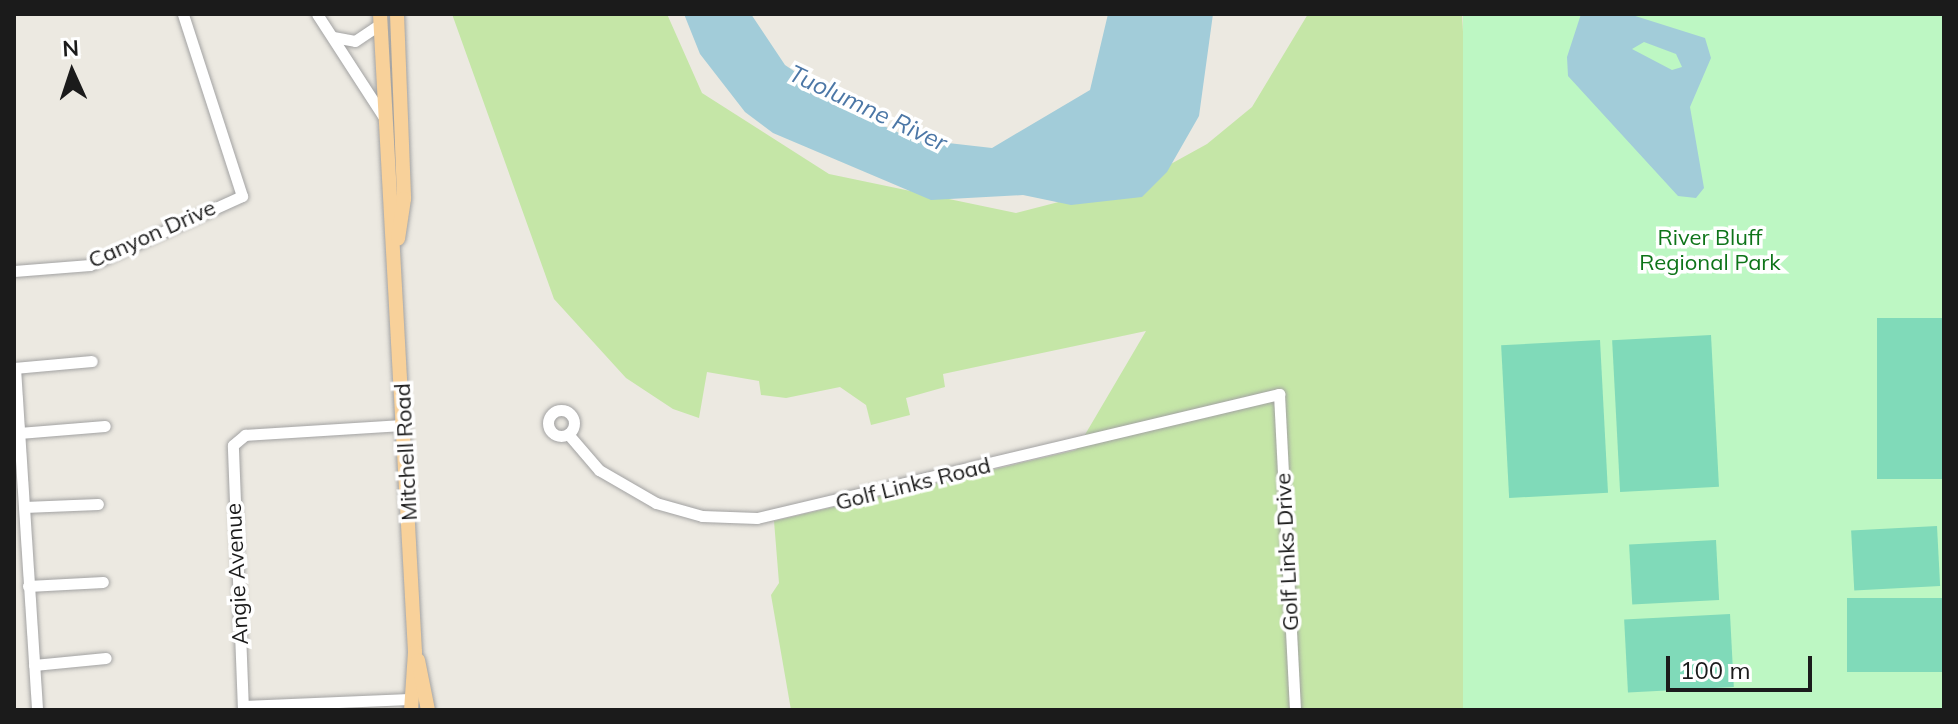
<!DOCTYPE html>
<html>
<head>
<meta charset="utf-8">
<style>
  body { margin:0 }
  #map { position:relative; width:1958px; height:724px; overflow:hidden; background:#ece9e1; font-family:Mulish,sans-serif }
  div>[style] { position:absolute }
  [style*='--x'] { left:calc(var(--x)*1px); top:calc(var(--y)*1px); width:calc(var(--w)*1px); rotate:calc(var(--a)*1deg) }
  .grass>* { inset:0; background:#c5e6a7 }
  .park>* { inset:0; background:#bdf7c3; transform-origin:0 0 }
  .pitch>* { inset:0; background:#80dab9; transform-origin:0 0 }
  .water>* { inset:0; background:#a2ccd9 }
  .roads { filter:drop-shadow(0 0 2px #a2a2a2) drop-shadow(0 0 2px #a2a2a2) }
  .minor>* { height:11px; margin:-5.5px; padding:0 5.5px; transform-origin:5.5px; border-radius:5.5px; background:#fff }
  .minor>.ring { margin:-5.5px; padding:0; box-sizing:content-box; background:none; border:11px solid #fff; border-radius:50% }
  .major>* { height:14px; margin:-7px; padding:0 7px; transform-origin:7px; border-radius:7px; background:#f8d19a }
  span { translate:-50% -50%; white-space:nowrap; text-align:center; line-height:1.15; -webkit-text-stroke:7px #fff; paint-order:stroke }
  .street-label { font-size:22px; color:#1b1b1b }
  .park-label { font-size:22px; color:#0e7419 }
  .water-label { font-size:24px; color:#4c77a6; font-style:italic }
  .frame { position:absolute; inset:0; border:16px solid #1b1b1b; pointer-events:none }
  .north { position:absolute; left:32px; top:32px; width:80px; height:80px; -webkit-text-stroke:6px #fff; paint-order:stroke; rotate:357deg; font-size:22px; font-weight:700; line-height:32px; text-align:center; color:#1b1b1b }
  .north::after { content:''; display:block; margin:auto; width:28px; height:36px; background:#1b1b1b; clip-path:polygon(50% 0,100% 100%,50% 72%,0 100%) }
  .scale { position:absolute; left:1666px; top:656px; width:146px; height:36px; box-sizing:border-box; border:4px solid #1b1b1b; border-top:0; padding-left:10px; font-size:24px; line-height:28px; white-space:nowrap; color:#1b1b1b; -webkit-text-stroke:6px #fff; paint-order:stroke }
</style>
</head>
<body>
<div id="map">
  <div class="grass">
    <div style="clip-path:polygon(452px 14px,667px 14px,702px 93px,829px 174px,1016px 213px,1140px 181px,1207px 144px,1252px 107px,1308px 14px,1462px 14px,1501px 710px,791px 710px,771px 595px,779px 583px,774px 521px,1076px 450px,1146px 331px,943px 374px,945px 387px,906px 398px,910px 415px,871px 425px,866px 405px,840px 387px,786px 398px,761px 395px,759px 381px,707px 372px,699px 418px,673px 409px,626px 378px,554px 299px)"></div>
  </div>
  <div class="park">
    <div style="left:1463px;top:14px;width:481px;height:697px"></div>
  </div>
  <div class="pitch">
    <div style="left:1944px;top:318px;width:161px;height:67px;rotate:90deg"></div>
    <div style="left:1711px;top:335px;width:152px;height:99px;rotate:87deg"></div>
    <div style="left:1600px;top:340px;width:153px;height:99px;rotate:87deg"></div>
    <div style="left:1937px;top:526px;width:60px;height:86px;rotate:87deg"></div>
    <div style="left:1716px;top:540px;width:60px;height:87px;rotate:87deg"></div>
    <div style="left:1944px;top:598px;width:74px;height:97px;rotate:90deg"></div>
    <div style="left:1730px;top:614px;width:73px;height:106px;rotate:87deg"></div>
  </div>
  <div class="water">
    <div style="clip-path:polygon(684px 14px,751px 14px,785px 65px,859px 115px,913px 139px,992px 148px,1090px 90px,1108px 14px,1213px 14px,1199px 116px,1167px 172px,1142px 197px,1071px 205px,1023px 195px,931px 200px,773px 133px,745px 112px,700px 54px)"></div>
    <div style="clip-path:polygon(evenodd,1581px 14px,1629px 14px,1705px 38px,1711px 58px,1690px 107px,1704px 188px,1696px 198px,1678px 196px,1568px 76px,1567px 57px,1581px 14px,1644px 42px,1676px 54px,1682px 67px,1672px 70px,1632px 49px,1644px 42px)"></div>
  </div>
  <div class="roads">
    <div class="minor">
      <div style="--x:317;--y:14;--w:121;--a:57.1"></div>
      <div style="--x:333;--y:37;--w:22;--a:10"></div>
      <div style="--x:355;--y:41;--w:30;--a:-34"></div>
      <div style="--x:14;--y:271;--w:76;--a:-4.5"></div>
      <div style="--x:90;--y:265;--w:167;--a:-24.4"></div>
      <div style="--x:242;--y:196;--w:191;--a:-108"></div>
      <div style="--x:14;--y:368;--w:78;--a:-5.1"></div>
      <div style="--x:15;--y:368;--w:343;--a:86.3"></div>
      <div class="ring" style="left:548px;top:410px;width:15px;height:15px"></div>
      <div style="--x:19;--y:433;--w:86;--a:-4.7"></div>
      <div style="--x:568;--y:434;--w:48;--a:49.3"></div>
      <div style="--x:599;--y:470;--w:66;--a:30.1"></div>
      <div style="--x:656;--y:503;--w:48;--a:15.8"></div>
      <div style="--x:702;--y:516;--w:55;--a:2.1"></div>
      <div style="--x:757;--y:518;--w:537;--a:-13.36"></div>
      <div style="--x:1279;--y:394;--w:316;--a:87.1"></div>
      <div style="--x:24;--y:507;--w:74;--a:-2.3"></div>
      <div style="--x:28;--y:586;--w:75;--a:-3.1"></div>
      <div style="--x:34;--y:665;--w:72;--a:-5.6"></div>
      <div style="--x:243;--y:706;--w:167;--a:-2.4"></div>
      <div style="--x:243;--y:710;--w:265;--a:-92.2"></div>
      <div style="--x:233;--y:445;--w:16;--a:-40"></div>
      <div style="--x:245;--y:435;--w:160;--a:-3.6"></div>
    </div>
    <div class="major">
      <div style="--x:380;--y:14;--w:639;--a:86.86"></div>
      <div style="--x:415;--y:652;--w:58;--a:93.9"></div>
      <div style="--x:397;--y:14;--w:185;--a:87.8"></div>
      <div style="--x:404;--y:199;--w:40;--a:98.5"></div>
      <div style="--x:418;--y:660;--w:51;--a:78.7"></div>
    </div>
  </div>
  <div class="street-label">
    <span style="left:152px;top:234px;rotate:-24deg">Canyon Drive</span>
    <span style="left:406px;top:452px;rotate:-93deg">Mitchell Road</span>
    <span style="left:913px;top:484px;rotate:-14deg">Golf Links Road</span>
    <span style="left:1287px;top:552px;rotate:-93deg">Golf Links Drive</span>
    <span style="left:237px;top:574px;rotate:-93deg">Angie Avenue</span>
  </div>
  <div class="park-label">
    <span style="left:1710px;top:250px">River Bluff<br>Regional Park</span>
  </div>
  <div class="water-label">
    <span style="left:868px;top:108px;rotate:25deg">Tuolumne River</span>
  </div>
  <div class="frame"></div>
  <div class="north">N</div>
  <div class="scale">100 m</div>
</div>
</body>
</html>
